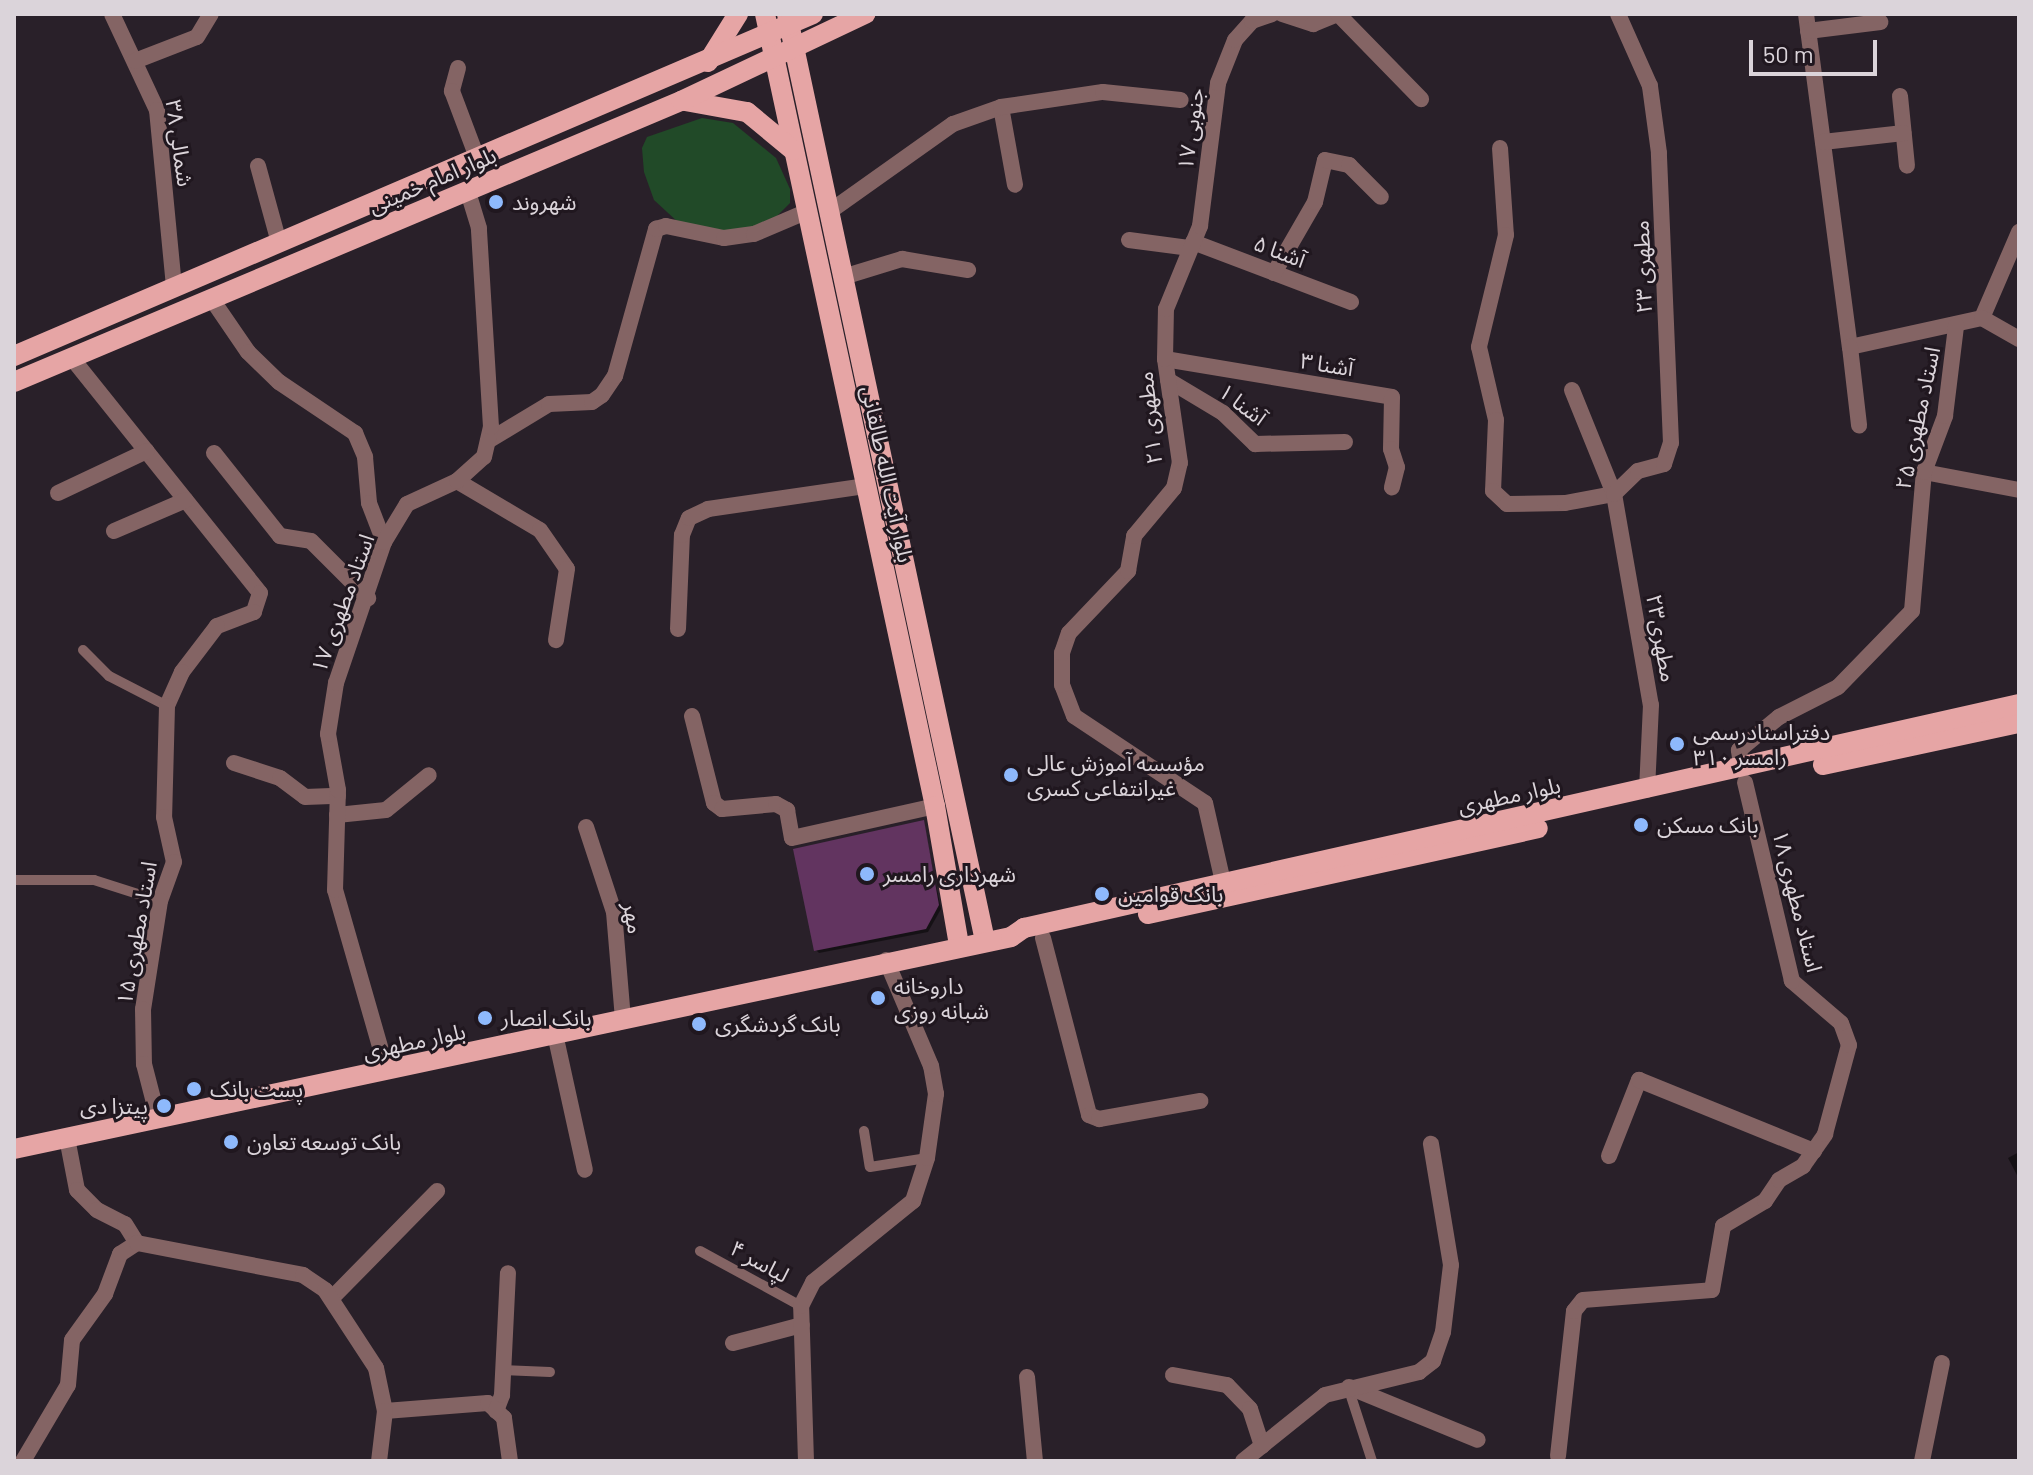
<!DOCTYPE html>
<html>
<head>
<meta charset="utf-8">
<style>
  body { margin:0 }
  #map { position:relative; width:2033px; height:1475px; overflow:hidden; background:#292029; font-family:Barlow,"Noto Sans Arabic",sans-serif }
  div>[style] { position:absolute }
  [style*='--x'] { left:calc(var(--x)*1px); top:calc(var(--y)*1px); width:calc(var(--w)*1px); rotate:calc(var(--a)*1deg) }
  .green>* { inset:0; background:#214a28 }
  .shadow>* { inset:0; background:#0007 }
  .building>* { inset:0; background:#623460 }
  .service>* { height:10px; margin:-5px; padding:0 5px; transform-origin:5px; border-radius:5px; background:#846464 }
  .minor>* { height:16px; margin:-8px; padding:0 8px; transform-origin:8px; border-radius:8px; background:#846464 }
  .primary>* { height:20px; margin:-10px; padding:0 10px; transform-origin:10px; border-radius:10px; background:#e6a5a5 }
  .dots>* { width:22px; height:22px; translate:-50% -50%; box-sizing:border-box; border:4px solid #20171f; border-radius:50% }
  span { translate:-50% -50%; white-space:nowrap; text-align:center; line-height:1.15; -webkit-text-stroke:6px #20171f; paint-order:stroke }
  .street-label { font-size:22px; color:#dbd4da }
  .poi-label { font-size:22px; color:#dbd4da }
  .left { translate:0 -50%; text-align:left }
  .right { translate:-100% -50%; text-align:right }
  .frame { position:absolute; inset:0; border:16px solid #dbd4da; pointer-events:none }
  .scale { position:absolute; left:1749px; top:40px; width:128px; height:36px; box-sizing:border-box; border:4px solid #dbd4da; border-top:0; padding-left:10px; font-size:24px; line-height:28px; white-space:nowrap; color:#dbd4da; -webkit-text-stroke:6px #20171f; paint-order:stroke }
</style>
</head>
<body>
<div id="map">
  <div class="green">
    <div style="clip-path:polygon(702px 118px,733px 123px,776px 158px,790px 189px,790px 203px,773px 220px,737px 233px,680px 224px,654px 200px,644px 172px,642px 148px,647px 137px)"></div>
  </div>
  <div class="shadow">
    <div style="clip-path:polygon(923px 822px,941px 909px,928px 932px,819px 953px,816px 950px)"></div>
    <div style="clip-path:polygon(2019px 1152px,2019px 1179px,2008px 1158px)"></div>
  </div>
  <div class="building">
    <div style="clip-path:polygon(924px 820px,939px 905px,926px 929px,814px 951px,793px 849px)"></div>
  </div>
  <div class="service">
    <div style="--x:83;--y:650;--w:37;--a:45"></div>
    <div style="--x:109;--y:676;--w:65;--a:27.3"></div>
    <div style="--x:14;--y:880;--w:80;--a:0"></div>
    <div style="--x:94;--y:880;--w:69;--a:17.7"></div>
    <div style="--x:864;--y:1131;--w:36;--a:81"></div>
    <div style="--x:870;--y:1167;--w:58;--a:-9"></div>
    <div style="--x:700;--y:1251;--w:115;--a:28.6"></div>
    <div style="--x:503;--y:1370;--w:47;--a:2.4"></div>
    <div style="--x:1348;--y:1387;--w:78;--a:72"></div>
  </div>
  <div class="minor">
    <div style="--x:112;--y:14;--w:106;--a:64.9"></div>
    <div style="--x:157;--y:110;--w:178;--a:84.5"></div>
    <div style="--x:1282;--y:14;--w:33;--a:18"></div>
    <div style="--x:1313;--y:24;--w:27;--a:-22"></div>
    <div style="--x:1338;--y:14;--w:119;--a:45.7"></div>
    <div style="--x:1806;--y:14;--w:336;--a:82.5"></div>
    <div style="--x:1850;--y:347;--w:135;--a:-12.4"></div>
    <div style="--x:1982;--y:318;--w:94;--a:-66.7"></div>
    <div style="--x:1808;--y:31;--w:73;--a:-7.1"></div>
    <div style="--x:135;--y:61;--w:66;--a:-21.2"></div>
    <div style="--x:197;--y:37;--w:27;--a:-59"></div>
    <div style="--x:458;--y:68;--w:24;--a:105"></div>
    <div style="--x:452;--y:91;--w:74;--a:69.4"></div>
    <div style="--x:1900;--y:96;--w:70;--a:84.3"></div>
    <div style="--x:1001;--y:107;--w:79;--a:79.8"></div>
    <div style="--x:1823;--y:142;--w:81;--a:-6.4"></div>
    <div style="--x:1500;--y:148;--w:87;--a:86.1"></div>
    <div style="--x:1506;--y:235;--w:115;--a:103.6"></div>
    <div style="--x:1479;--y:347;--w:75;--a:76.9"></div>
    <div style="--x:1496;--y:420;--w:71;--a:92.4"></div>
    <div style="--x:1493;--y:491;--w:19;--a:43"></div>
    <div style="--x:1507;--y:504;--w:58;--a:-1"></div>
    <div style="--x:1565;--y:503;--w:50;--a:-10.4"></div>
    <div style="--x:258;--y:166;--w:80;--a:74.7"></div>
    <div style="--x:829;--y:212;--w:152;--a:-35.4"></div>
    <div style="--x:953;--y:124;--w:51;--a:-19.5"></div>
    <div style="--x:1001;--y:107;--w:103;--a:-8.4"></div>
    <div style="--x:1103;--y:92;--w:78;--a:5.9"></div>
    <div style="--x:1129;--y:240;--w:62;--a:7.5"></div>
    <div style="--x:1193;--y:242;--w:169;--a:20.8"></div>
    <div style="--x:1274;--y:273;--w:82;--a:-60"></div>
    <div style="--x:1315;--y:202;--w:43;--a:-76.6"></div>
    <div style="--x:1325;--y:160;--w:25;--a:12"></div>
    <div style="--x:1349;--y:165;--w:45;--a:45"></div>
    <div style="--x:843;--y:277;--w:62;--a:-17"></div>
    <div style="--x:902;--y:259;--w:67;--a:9.5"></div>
    <div style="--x:211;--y:298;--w:65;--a:55.6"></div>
    <div style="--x:248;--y:352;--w:43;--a:44.1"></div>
    <div style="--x:279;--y:382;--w:92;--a:33.9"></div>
    <div style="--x:355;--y:433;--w:26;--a:67"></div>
    <div style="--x:365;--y:457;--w:46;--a:85"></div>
    <div style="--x:369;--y:503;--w:42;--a:69"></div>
    <div style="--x:1982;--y:318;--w:43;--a:29.6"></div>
    <div style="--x:1850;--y:347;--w:79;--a:83.4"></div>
    <div style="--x:71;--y:357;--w:302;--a:51.3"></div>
    <div style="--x:260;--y:593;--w:20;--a:108"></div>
    <div style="--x:254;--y:612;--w:40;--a:159"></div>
    <div style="--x:217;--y:626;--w:58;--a:127.3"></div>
    <div style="--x:182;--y:672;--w:37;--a:114"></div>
    <div style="--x:167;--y:706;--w:111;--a:91.5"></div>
    <div style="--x:164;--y:817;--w:46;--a:77.5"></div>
    <div style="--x:174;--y:862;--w:41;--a:109.7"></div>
    <div style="--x:160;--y:901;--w:109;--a:98.9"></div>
    <div style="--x:143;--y:1009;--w:55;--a:89"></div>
    <div style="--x:144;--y:1064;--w:56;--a:75.5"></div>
    <div style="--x:1165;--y:359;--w:230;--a:9.5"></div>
    <div style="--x:1392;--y:397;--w:52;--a:91.1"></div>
    <div style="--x:1391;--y:449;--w:19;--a:72"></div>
    <div style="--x:1397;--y:467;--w:21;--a:104"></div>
    <div style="--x:1168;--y:380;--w:64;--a:31"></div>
    <div style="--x:1223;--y:413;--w:45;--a:44.1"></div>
    <div style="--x:1255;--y:444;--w:90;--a:-1.3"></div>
    <div style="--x:1572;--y:390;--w:112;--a:68"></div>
    <div style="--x:1614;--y:494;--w:214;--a:80.1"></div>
    <div style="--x:1651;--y:705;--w:85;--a:92.7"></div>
    <div style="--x:488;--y:441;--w:71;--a:-31.2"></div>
    <div style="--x:549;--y:404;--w:43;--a:-2.7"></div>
    <div style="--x:592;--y:402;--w:12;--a:-35"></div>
    <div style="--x:602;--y:395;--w:23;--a:-56"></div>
    <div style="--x:615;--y:376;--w:153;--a:-74.4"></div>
    <div style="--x:656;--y:229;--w:10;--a:-17"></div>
    <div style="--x:666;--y:226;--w:59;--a:11.7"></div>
    <div style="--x:724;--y:238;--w:30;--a:-8"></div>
    <div style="--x:754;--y:234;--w:59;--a:-23.1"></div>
    <div style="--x:214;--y:453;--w:106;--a:51.5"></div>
    <div style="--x:280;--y:536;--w:31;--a:9"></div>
    <div style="--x:311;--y:541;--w:81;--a:45"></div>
    <div style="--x:1924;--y:472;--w:97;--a:10.7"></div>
    <div style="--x:457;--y:481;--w:96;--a:30.6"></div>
    <div style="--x:540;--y:530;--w:47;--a:55.3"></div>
    <div style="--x:567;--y:569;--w:72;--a:98.8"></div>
    <div style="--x:58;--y:493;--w:98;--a:-25.3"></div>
    <div style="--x:1614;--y:494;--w:33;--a:-44"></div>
    <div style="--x:1638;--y:471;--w:27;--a:-15"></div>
    <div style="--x:1664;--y:464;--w:22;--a:-72"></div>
    <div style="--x:1671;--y:443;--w:290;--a:-92.4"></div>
    <div style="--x:1659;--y:153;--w:68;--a:-97.7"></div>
    <div style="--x:1650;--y:86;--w:79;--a:-114"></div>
    <div style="--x:114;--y:531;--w:78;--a:-23.3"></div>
    <div style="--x:678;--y:629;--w:94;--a:-87.6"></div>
    <div style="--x:682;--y:535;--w:18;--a:-68"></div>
    <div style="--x:689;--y:518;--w:21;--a:-25"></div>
    <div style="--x:708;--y:509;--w:160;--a:-8.3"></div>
    <div style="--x:692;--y:716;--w:90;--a:75.8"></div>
    <div style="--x:714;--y:803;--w:10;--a:37"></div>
    <div style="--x:722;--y:809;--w:54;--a:-5.3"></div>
    <div style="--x:776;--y:804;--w:13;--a:29"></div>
    <div style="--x:787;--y:810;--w:28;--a:80"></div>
    <div style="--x:792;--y:838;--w:147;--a:-12.6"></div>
    <div style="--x:234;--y:763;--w:48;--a:18.1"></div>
    <div style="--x:280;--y:778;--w:31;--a:37"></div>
    <div style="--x:305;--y:797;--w:33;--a:-2"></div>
    <div style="--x:1742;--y:770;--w:20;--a:-99"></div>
    <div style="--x:1739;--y:750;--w:52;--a:-39.5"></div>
    <div style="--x:1779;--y:717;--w:66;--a:-27"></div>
    <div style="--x:1838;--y:687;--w:106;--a:-45.8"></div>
    <div style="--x:1912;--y:611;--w:140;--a:-85.1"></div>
    <div style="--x:1924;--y:472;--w:60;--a:-69.4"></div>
    <div style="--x:1945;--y:416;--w:91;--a:-83"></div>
    <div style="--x:337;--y:815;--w:49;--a:-5.8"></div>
    <div style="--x:386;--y:810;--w:55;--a:-39.1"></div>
    <div style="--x:586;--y:827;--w:89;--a:71.8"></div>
    <div style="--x:614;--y:912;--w:107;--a:85.2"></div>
    <div style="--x:1223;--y:882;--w:81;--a:-102.8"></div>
    <div style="--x:1205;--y:803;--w:157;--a:-146.4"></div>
    <div style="--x:1074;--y:716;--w:33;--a:-111"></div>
    <div style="--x:1062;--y:685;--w:32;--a:-90"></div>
    <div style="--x:1062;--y:653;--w:21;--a:-71"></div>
    <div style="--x:1069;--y:633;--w:86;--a:-46.4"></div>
    <div style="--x:1128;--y:571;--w:36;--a:-80"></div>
    <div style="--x:1134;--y:536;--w:62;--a:-50.2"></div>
    <div style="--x:1174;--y:488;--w:26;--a:-77"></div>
    <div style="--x:1180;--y:463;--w:105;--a:-98.2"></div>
    <div style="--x:1165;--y:359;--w:50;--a:-88.9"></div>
    <div style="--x:1166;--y:309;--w:90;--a:-67.7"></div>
    <div style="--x:1200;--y:226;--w:144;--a:-82.8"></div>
    <div style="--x:1218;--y:83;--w:46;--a:-68.4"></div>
    <div style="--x:1235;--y:40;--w:25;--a:-48"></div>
    <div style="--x:1252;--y:21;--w:21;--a:-19"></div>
    <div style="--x:1043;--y:938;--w:183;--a:75.4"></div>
    <div style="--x:1089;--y:1115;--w:11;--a:22"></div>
    <div style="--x:1099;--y:1119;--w:103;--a:-10.1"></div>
    <div style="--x:555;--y:1034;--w:139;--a:77.6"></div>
    <div style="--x:387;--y:1071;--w:188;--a:-106"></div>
    <div style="--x:335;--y:890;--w:100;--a:-88.3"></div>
    <div style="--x:338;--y:790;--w:57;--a:-100.1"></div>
    <div style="--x:328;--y:734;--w:52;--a:-81.1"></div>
    <div style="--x:336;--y:683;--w:149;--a:-71.2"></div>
    <div style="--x:384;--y:542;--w:44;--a:-58.8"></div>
    <div style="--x:407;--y:504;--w:55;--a:-24.7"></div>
    <div style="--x:457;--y:481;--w:36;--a:-42"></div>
    <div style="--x:484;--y:457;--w:31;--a:-77"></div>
    <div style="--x:491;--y:427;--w:199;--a:-93.5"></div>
    <div style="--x:479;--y:228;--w:38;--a:-107"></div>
    <div style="--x:67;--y:1138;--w:53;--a:79.1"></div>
    <div style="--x:77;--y:1190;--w:28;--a:45"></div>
    <div style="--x:97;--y:1210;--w:31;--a:27"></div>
    <div style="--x:125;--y:1224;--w:22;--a:58"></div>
    <div style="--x:1609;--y:1156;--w:82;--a:-68.5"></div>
    <div style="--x:1639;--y:1080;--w:189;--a:22.1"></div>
    <div style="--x:332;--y:1298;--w:150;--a:-45.5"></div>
    <div style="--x:733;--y:1343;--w:71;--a:-14.6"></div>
    <div style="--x:1173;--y:1375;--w:55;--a:10.5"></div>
    <div style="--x:1227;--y:1385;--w:33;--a:46"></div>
    <div style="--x:1250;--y:1409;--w:39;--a:72"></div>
    <div style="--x:1027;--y:1377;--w:84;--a:84.6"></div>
    <div style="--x:1349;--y:1387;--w:139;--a:22.3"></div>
    <div style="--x:385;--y:1411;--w:103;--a:-4.4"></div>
    <div style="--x:488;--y:1403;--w:22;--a:43"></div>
    <div style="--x:504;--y:1418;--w:43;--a:82.1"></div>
    <div style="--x:496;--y:1411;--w:17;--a:-69"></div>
    <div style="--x:502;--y:1395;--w:122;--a:-87.2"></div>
    <div style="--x:1558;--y:1456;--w:146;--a:-83.7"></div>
    <div style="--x:1574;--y:1311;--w:14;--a:-51"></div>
    <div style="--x:1583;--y:1300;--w:129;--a:-4.4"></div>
    <div style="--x:1712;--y:1290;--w:65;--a:-80.2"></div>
    <div style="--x:1723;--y:1226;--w:49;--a:-30.8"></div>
    <div style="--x:1765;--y:1201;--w:25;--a:-56"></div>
    <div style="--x:1779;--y:1180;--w:28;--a:-30"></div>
    <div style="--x:1803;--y:1166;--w:39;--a:-55"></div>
    <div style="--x:1825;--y:1134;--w:92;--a:-74.9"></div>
    <div style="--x:1849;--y:1045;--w:23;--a:-110"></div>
    <div style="--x:1841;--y:1023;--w:65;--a:-139.4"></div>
    <div style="--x:1792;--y:981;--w:204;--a:-103.3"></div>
    <div style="--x:23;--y:1461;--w:88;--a:-59.4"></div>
    <div style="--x:68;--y:1385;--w:45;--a:-84.9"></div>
    <div style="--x:72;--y:1340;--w:57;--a:-54.3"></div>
    <div style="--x:105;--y:1294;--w:43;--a:-69.4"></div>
    <div style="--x:120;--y:1254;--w:20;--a:-33"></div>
    <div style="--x:137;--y:1243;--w:169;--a:10.9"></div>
    <div style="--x:303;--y:1275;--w:27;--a:34"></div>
    <div style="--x:325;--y:1290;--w:93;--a:56.8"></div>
    <div style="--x:376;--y:1368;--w:44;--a:78.2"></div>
    <div style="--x:385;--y:1411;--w:50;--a:96.8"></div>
    <div style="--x:806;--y:1461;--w:155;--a:-91.8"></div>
    <div style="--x:801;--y:1306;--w:27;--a:-63"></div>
    <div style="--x:813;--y:1282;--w:129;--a:-39"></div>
    <div style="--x:913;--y:1201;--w:45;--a:-72"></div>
    <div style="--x:927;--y:1158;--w:65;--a:-82"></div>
    <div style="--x:936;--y:1094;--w:28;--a:-100"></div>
    <div style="--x:931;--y:1066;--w:115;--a:-113"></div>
    <div style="--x:1243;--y:1461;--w:105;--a:-38.8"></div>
    <div style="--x:1325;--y:1395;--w:97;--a:-13.7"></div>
    <div style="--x:1419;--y:1372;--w:18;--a:-38"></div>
    <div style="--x:1433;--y:1361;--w:31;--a:-71"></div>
    <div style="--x:1443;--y:1332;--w:67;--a:-83.2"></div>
    <div style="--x:1451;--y:1265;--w:123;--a:-99.4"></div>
    <div style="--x:1922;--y:1461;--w:100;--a:-78.5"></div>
  </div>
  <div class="primary">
    <div style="--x:765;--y:14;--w:810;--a:77.89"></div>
    <div style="--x:935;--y:806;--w:141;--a:80.2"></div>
    <div style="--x:787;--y:14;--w:948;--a:77.94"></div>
    <div style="--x:708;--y:62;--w:57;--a:-58"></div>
    <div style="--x:685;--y:101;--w:63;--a:10.1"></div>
    <div style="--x:747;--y:112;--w:60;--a:39.6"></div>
    <div style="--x:14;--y:356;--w:869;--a:-23.17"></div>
    <div style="--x:14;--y:382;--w:724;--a:-22.85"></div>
    <div style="--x:681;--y:101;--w:204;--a:-25.3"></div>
    <div style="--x:1823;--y:765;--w:200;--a:-12.1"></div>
    <div style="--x:1148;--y:914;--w:399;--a:-12.4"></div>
    <div style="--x:14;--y:1149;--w:1019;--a:-12"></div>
    <div style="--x:1011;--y:937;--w:16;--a:-35"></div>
    <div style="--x:1024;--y:928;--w:1020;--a:-12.69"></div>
  </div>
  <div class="dots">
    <div style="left:496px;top:202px;background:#8eb9fc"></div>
    <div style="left:1677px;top:744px;background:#8eb9fc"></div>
    <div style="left:1011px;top:775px;background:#8eb9fc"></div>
    <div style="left:1641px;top:825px;background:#8eb9fc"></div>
    <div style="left:867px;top:874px;background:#8eb9fc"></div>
    <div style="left:1102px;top:894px;background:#8eb9fc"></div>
    <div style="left:878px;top:998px;background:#8eb9fc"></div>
    <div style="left:485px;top:1018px;background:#8eb9fc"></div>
    <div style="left:699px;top:1024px;background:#8eb9fc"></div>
    <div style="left:194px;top:1089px;background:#8eb9fc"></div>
    <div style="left:164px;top:1106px;background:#8eb9fc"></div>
    <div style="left:231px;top:1142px;background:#8eb9fc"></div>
  </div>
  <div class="street-label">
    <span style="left:1190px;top:129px;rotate:-82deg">جنوبی ۱۷</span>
    <span style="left:180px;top:143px;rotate:82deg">شمالی ۳۸</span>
    <span style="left:432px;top:180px;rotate:-23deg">بلوار امام خمینی</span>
    <span style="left:1280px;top:251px;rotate:21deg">آشنا ۵</span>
    <span style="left:1642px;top:267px;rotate:-92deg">مطهری ۲۳</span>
    <span style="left:1327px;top:364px;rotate:9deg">آشنا ۳</span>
    <span style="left:1243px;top:404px;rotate:37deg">آشنا ۱</span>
    <span style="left:1149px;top:418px;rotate:-96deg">مطهری ۲۱</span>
    <span style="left:1917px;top:418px;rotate:-78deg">استاد مطهری ۲۵</span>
    <span style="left:888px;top:474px;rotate:78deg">بلوار آیت الله طالقانی</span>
    <span style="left:342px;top:603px;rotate:-70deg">استاد مطهری ۱۷</span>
    <span style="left:1662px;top:638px;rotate:80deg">مطهری۲۳</span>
    <span style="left:1509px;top:795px;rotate:-12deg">بلوار مطهری</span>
    <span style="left:1798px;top:901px;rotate:76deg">استاد مطهری ۱۸</span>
    <span style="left:634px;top:918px;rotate:81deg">مهر</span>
    <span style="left:136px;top:933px;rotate:-80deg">استاد مطهری ۱۵</span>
    <span style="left:414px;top:1041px;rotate:-12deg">بلوار مطهری</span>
    <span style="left:760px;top:1261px;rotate:29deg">لپاسر ۴</span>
  </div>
  <div class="poi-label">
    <span class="left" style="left:512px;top:202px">شهروند</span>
    <span class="left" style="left:1693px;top:744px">دفتراسنادرسمی<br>۳۱۰ رامسر</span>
    <span class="left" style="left:1027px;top:775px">مؤسسه آموزش عالی<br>غیرانتفاعی کسری</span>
    <span class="left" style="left:1657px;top:825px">بانک مسکن</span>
    <span class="left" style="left:883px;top:874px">شهرداری رامسر</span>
    <span class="left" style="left:1118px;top:894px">بانک قوامین</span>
    <span class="left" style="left:894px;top:998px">داروخانه<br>شبانه روزی</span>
    <span class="left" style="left:501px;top:1018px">بانک انصار</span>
    <span class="left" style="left:715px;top:1024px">بانک گردشگری</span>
    <span class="left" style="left:210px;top:1089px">پست بانک</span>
    <span class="right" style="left:148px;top:1106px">پیتزا دی</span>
    <span class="left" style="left:247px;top:1142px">بانک توسعه تعاون</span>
  </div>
  <div class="frame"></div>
  <div class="scale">50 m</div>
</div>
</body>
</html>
